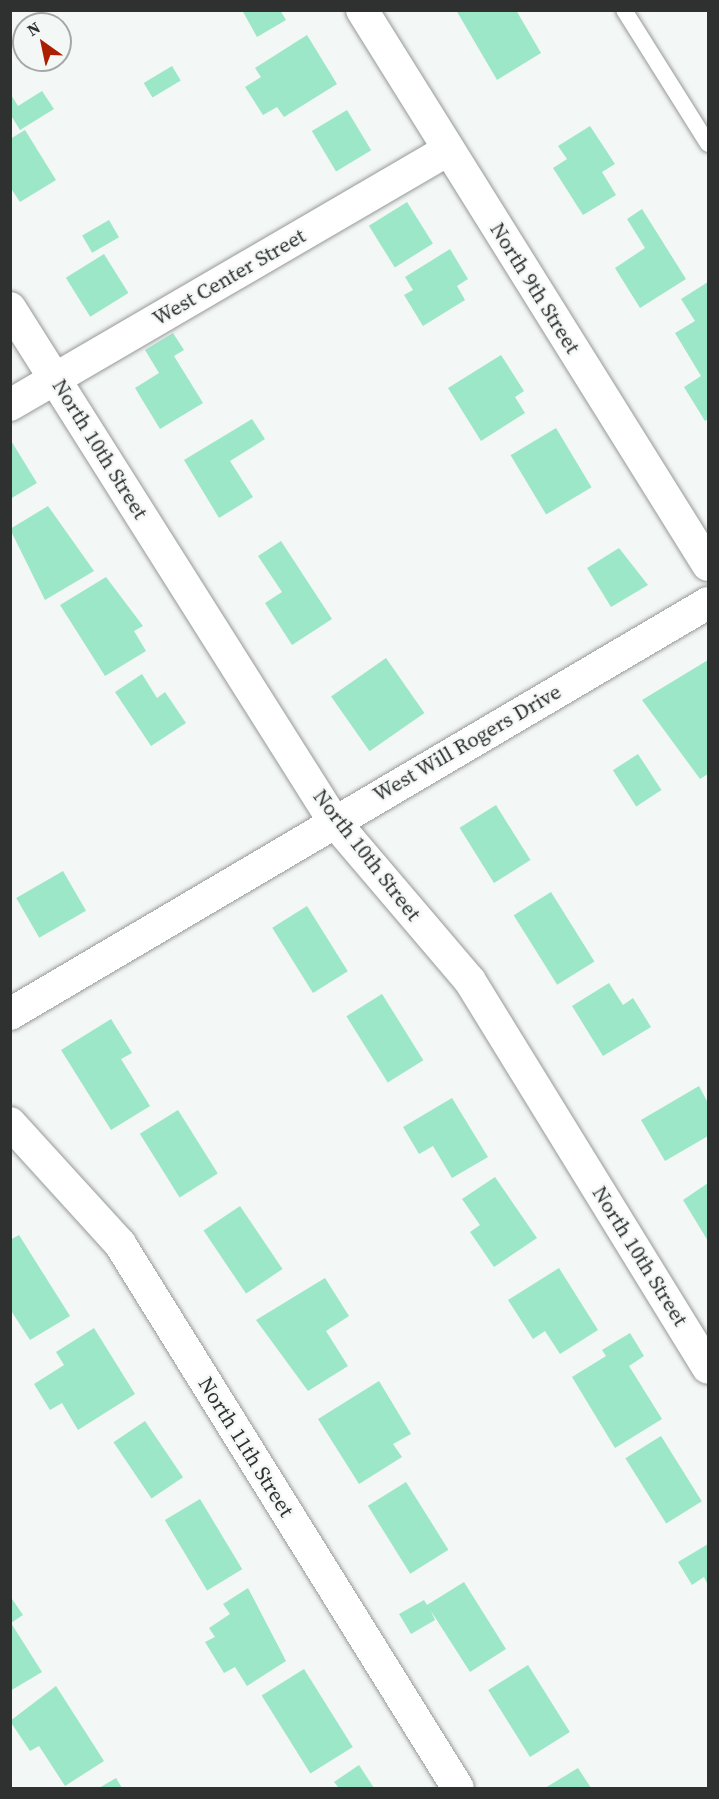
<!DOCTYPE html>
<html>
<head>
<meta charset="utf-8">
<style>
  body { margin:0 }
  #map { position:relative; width:719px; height:1799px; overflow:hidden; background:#f3f7f5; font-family:"Source Serif 4",serif }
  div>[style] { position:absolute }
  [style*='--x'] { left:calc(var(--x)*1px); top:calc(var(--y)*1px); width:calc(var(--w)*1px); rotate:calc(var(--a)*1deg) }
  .building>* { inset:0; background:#9de7c9; transform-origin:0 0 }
  .roads { filter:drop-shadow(0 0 2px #969998) drop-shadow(0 0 2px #969998) }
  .service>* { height:16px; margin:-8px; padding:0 8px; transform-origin:8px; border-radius:8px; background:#fff }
  .minor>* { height:32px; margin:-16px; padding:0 16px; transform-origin:16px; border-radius:16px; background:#fff }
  span { translate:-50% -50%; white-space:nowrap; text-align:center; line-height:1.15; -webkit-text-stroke:4.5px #f3f7f5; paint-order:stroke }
  .street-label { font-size:21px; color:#2f3130 }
  .frame { position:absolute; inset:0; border:12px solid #2f3130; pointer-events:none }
  .north { position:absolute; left:12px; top:12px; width:60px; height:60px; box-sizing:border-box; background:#f3f7f5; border:2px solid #a5a8a6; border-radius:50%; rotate:327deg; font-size:16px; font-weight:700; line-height:24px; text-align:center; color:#2f3130 }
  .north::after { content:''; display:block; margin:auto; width:21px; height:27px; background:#ac1e02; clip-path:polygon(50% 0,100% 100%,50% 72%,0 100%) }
</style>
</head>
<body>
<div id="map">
  <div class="building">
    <div style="clip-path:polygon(242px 10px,280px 10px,286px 20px,257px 37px)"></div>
    <div style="clip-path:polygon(456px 10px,516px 10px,541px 53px,497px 80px)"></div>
    <div style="clip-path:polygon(307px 35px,337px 84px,284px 117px,277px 107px,263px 115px,245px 87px,261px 77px,255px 68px)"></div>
    <div style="left:172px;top:66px;width:17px;height:33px;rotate:59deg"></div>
    <div style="clip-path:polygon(42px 91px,54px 109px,20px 130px,10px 114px,10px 93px,18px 106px)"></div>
    <div style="left:347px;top:110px;width:47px;height:41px;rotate:59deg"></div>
    <div style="clip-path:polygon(590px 126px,615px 164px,602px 172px,616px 195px,583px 215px,553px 168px,567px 159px,558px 146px)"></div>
    <div style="clip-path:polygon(25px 130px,56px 180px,20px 202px,10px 187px,10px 139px)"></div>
    <div style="left:407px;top:202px;width:49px;height:45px;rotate:58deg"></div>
    <div style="clip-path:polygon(642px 209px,686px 279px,640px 308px,615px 268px,645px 248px,627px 219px)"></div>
    <div style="left:109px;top:220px;width:20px;height:31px;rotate:60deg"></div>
    <div style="clip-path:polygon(450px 249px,468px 279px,457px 286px,465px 300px,423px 326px,404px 295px,413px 290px,405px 277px)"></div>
    <div style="left:104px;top:254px;width:46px;height:45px;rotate:58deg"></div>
    <div style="clip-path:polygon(708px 282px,708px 419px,705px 421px,684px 387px,701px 376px,675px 333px,695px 321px,681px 299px)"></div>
    <div style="clip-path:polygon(173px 333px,184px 350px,174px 356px,203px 403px,160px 429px,135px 388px,159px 373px,145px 350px)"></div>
    <div style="clip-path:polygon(501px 355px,524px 391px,515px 397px,525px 413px,481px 441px,448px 388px)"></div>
    <div style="clip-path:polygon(252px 419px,265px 439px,230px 461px,253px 497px,219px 518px,184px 460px)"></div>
    <div style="left:556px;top:428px;width:69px;height:53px;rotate:59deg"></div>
    <div style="clip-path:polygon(10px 439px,37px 483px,10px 499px)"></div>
    <div style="clip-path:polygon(48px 506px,94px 571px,45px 600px,10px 529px)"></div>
    <div style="clip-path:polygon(281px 541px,332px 619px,292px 645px,265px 603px,282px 592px,258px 556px)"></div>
    <div style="clip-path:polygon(619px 548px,648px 585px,611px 607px,587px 568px)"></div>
    <div style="clip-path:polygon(106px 577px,143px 626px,134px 631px,146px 651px,105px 676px,60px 605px)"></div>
    <div style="left:386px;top:658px;width:67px;height:67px;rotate:55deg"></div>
    <div style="clip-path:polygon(708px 660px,708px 774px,700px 779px,642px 700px)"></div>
    <div style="clip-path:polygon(142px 674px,157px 698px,165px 692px,186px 723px,151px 746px,115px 692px)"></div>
    <div style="left:638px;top:754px;width:43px;height:30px;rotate:57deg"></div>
    <div style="left:496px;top:805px;width:65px;height:43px;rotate:58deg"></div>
    <div style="left:63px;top:871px;width:46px;height:54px;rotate:60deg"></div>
    <div style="left:551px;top:892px;width:82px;height:44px;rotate:58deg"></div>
    <div style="left:307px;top:906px;width:77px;height:41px;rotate:58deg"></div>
    <div style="clip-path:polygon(609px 983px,623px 1005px,633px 998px,651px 1027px,603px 1056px,572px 1006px)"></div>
    <div style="left:382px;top:994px;width:78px;height:42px;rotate:58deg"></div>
    <div style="clip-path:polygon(111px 1019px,132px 1053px,121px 1059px,150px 1106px,111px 1130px,61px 1050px)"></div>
    <div style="clip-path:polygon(699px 1086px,708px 1103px,708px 1136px,665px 1161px,641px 1120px)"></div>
    <div style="clip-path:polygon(452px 1098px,488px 1157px,452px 1178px,433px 1146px,419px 1154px,403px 1127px)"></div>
    <div style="left:178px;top:1110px;width:75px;height:45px;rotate:58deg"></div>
    <div style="clip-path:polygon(495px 1177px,537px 1238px,494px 1267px,470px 1232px,480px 1225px,462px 1199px)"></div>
    <div style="clip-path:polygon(708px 1183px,708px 1241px,683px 1200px)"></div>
    <div style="left:240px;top:1206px;width:76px;height:44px;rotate:56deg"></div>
    <div style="clip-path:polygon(19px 1235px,70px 1316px,30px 1340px,10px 1309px,10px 1240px)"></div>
    <div style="clip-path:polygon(559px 1268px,598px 1330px,560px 1354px,545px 1331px,533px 1339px,508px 1300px)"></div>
    <div style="clip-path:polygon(325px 1278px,349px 1316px,326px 1331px,348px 1366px,308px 1391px,256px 1320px)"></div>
    <div style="clip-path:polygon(94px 1328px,135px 1394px,78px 1430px,62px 1403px,50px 1410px,34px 1384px,64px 1365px,56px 1352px)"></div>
    <div style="clip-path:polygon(630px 1333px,644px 1356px,629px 1366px,662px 1419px,615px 1448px,572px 1377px,606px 1356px,602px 1350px)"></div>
    <div style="clip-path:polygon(379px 1381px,411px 1434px,393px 1444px,402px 1457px,359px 1484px,318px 1419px)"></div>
    <div style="left:145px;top:1421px;width:68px;height:38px;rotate:56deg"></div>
    <div style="left:661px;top:1436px;width:77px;height:42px;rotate:58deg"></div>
    <div style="left:406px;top:1482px;width:80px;height:45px;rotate:58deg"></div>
    <div style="left:200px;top:1499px;width:82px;height:41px;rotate:59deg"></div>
    <div style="clip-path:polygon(708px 1544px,708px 1585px,704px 1577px,692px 1585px,678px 1562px)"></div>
    <div style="clip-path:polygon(464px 1582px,506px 1649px,470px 1672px,431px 1611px,435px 1620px,411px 1634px,399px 1614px,424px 1600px,427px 1605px)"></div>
    <div style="clip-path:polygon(248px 1588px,286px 1661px,247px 1686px,235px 1667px,224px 1673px,205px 1642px,215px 1637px,209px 1628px,230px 1614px,223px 1604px)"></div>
    <div style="clip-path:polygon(10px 1596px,23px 1615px,11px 1623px,42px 1672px,10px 1691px)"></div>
    <div style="left:528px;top:1665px;width:79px;height:47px;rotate:58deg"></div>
    <div style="left:304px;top:1669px;width:92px;height:50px;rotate:58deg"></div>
    <div style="clip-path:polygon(56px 1686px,104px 1761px,65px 1786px,39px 1746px,30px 1751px,10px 1721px)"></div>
    <div style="clip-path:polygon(359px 1765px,374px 1788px,339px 1788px,334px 1782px)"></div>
    <div style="clip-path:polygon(578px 1768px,591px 1788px,545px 1788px)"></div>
    <div style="clip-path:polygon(116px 1778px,122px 1788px,99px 1788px)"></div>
  </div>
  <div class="roads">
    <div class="service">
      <div style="--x:624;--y:10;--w:158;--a:57.9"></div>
    </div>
    <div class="minor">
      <div style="--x:362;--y:10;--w:654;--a:58.06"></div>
      <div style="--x:10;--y:308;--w:605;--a:57.75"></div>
      <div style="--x:333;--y:820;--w:211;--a:49.6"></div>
      <div style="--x:470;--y:981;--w:454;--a:58.4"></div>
      <div style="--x:10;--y:405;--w:507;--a:-30.21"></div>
      <div style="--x:10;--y:1014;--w:810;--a:-30.49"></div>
      <div style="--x:10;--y:1123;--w:164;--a:47.7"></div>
      <div style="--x:120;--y:1244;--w:640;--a:58.15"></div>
    </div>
  </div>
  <div class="street-label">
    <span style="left:229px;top:277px;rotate:-30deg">West Center Street</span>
    <span style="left:535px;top:288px;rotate:58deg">North 9th Street</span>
    <span style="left:100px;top:449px;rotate:58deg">North 10th Street</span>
    <span style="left:467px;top:743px;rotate:-30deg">West Will Rogers Drive</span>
    <span style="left:367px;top:855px;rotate:52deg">North 10th Street</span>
    <span style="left:640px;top:1256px;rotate:58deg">North 10th Street</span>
    <span style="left:246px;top:1447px;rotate:58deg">North 11th Street</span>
  </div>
  <div class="frame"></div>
  <div class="north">N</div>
</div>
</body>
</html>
